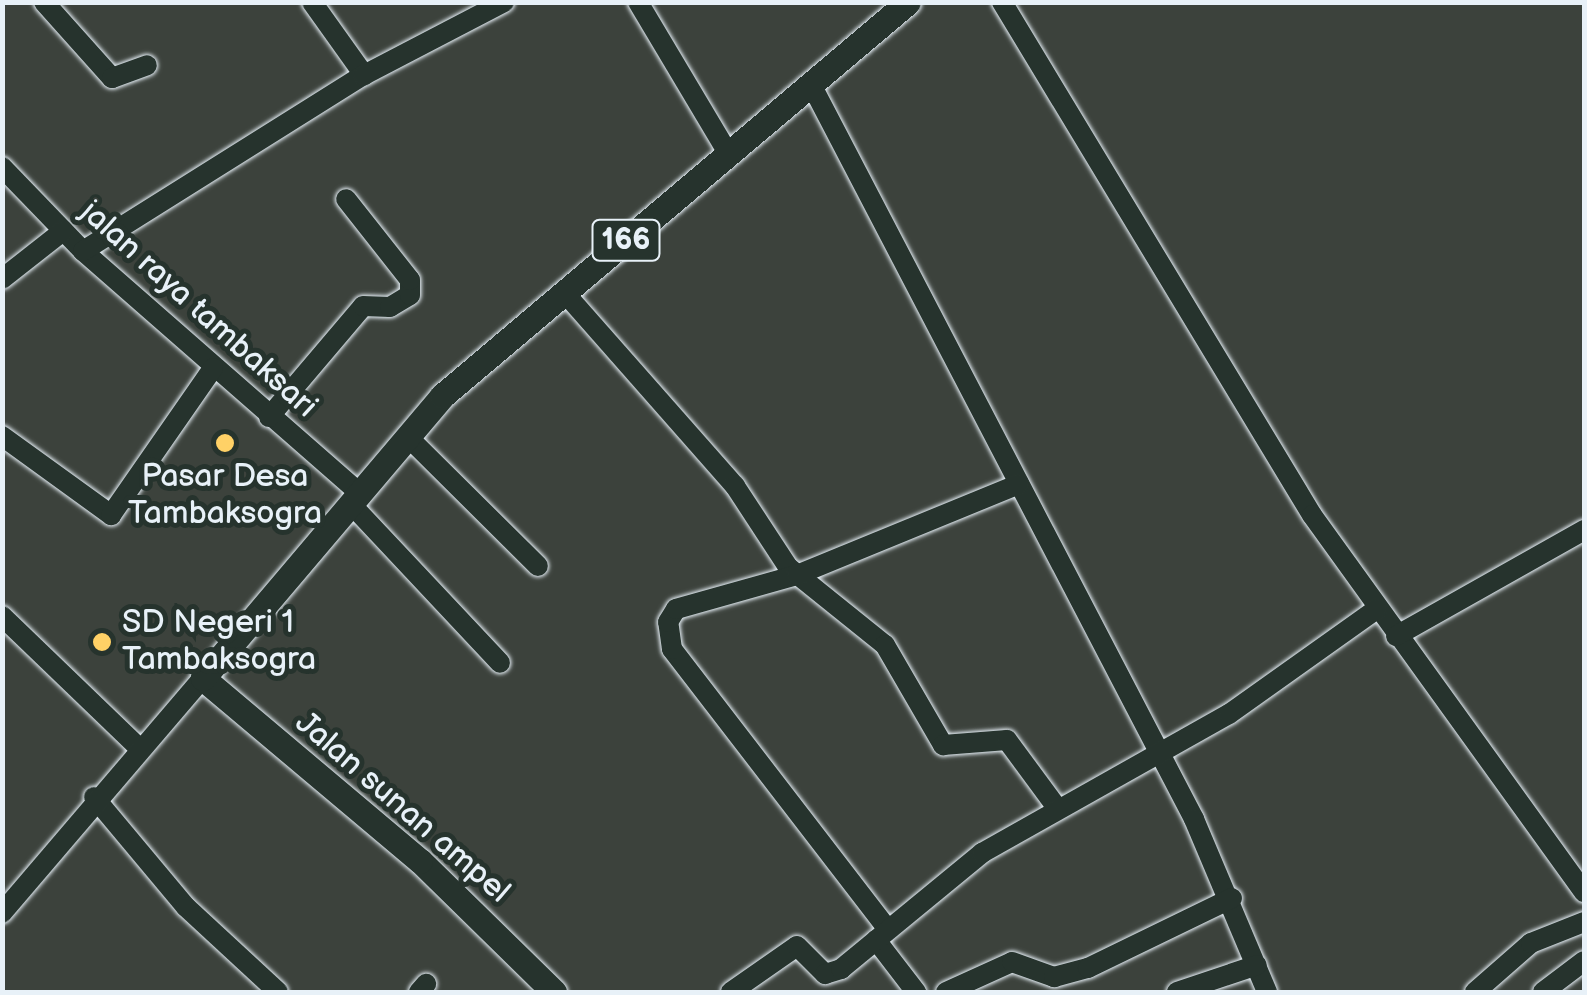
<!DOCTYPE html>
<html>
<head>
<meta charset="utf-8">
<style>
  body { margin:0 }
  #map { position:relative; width:1587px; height:995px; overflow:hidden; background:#3c423c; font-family:"Balsamiq Sans",sans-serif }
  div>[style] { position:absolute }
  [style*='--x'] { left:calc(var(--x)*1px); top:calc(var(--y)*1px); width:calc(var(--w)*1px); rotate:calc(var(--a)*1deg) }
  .roads { filter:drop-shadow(0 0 2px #e8f1f8) drop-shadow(0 0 2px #e8f1f8) }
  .minor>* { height:20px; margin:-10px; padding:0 10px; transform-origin:10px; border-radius:10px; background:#26332d }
  .major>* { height:25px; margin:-12.5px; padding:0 12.5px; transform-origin:12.5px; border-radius:12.5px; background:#26332d }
  .dots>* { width:28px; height:28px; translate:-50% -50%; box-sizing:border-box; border:5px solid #26332d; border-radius:50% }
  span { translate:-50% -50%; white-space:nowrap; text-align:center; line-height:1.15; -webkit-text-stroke:10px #26332d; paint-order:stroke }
  .shield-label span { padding:2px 8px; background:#26332d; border:2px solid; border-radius:8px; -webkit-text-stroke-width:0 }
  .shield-label { font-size:30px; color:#e8f1f8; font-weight:700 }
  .street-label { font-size:32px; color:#e8f1f8 }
  .poi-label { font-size:32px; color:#e8f1f8 }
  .left { translate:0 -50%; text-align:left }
  .frame { position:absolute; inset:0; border:5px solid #e8f1f8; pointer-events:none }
</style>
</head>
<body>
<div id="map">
  <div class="roads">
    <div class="minor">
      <div style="--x:44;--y:2;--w:102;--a:48.2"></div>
      <div style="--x:112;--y:78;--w:37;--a:-20"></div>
      <div style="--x:312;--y:2;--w:90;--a:54.5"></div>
      <div style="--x:638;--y:2;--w:176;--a:59.2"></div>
      <div style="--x:1002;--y:2;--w:599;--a:58.86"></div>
      <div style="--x:1312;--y:515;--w:465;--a:54.2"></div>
      <div style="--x:812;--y:86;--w:827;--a:62.47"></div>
      <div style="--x:1194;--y:819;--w:188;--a:67.1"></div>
      <div style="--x:2;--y:167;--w:117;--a:46"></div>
      <div style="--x:83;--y:251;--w:366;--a:41.2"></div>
      <div style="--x:83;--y:251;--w:332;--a:-32.1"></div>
      <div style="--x:364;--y:75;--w:158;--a:-27.5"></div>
      <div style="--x:2;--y:279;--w:78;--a:-38.2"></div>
      <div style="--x:564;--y:292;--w:259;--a:48.6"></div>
      <div style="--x:735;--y:486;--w:97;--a:56.8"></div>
      <div style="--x:788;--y:567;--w:124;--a:38.8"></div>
      <div style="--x:885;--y:645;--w:116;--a:59.9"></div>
      <div style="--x:943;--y:745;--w:64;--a:-4.5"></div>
      <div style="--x:1007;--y:740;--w:81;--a:53.6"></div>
      <div style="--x:269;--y:417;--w:145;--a:-49.7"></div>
      <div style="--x:363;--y:306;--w:27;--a:2"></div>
      <div style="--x:390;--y:307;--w:23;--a:-31"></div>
      <div style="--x:410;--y:295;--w:15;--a:-90"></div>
      <div style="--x:410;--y:280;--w:103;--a:-128.3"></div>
      <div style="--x:2;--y:436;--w:135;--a:35.9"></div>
      <div style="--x:111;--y:515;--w:179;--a:-55.2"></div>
      <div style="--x:408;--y:437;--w:183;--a:44.8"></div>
      <div style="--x:350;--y:503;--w:219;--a:46.8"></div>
      <div style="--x:2;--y:616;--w:190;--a:43.9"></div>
      <div style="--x:1396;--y:636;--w:216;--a:-29.4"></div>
      <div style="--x:94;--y:797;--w:143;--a:50.1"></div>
      <div style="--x:186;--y:907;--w:125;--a:42.7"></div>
      <div style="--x:2;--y:913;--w:309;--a:-49.5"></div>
      <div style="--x:886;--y:927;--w:351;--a:-127.6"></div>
      <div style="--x:672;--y:649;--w:27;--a:-98"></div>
      <div style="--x:668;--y:622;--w:15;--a:-58"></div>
      <div style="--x:676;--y:609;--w:126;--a:-15.7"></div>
      <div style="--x:797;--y:575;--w:240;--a:-22.3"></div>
      <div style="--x:876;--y:940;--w:66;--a:52.4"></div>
      <div style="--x:419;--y:992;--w:11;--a:-49"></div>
      <div style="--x:731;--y:992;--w:80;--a:-34.9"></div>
      <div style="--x:797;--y:946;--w:40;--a:45"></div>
      <div style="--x:825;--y:974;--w:17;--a:-17"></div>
      <div style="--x:841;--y:969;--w:183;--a:-39.4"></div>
      <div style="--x:982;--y:853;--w:283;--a:-29.4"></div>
      <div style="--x:1229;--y:714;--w:181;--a:-35.4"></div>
      <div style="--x:946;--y:992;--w:72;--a:-24.4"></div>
      <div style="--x:1012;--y:962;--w:45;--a:19.7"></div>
      <div style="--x:1054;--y:977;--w:35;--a:-15"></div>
      <div style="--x:1088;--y:968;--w:160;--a:-25.9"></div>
      <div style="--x:1177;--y:992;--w:84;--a:-18.6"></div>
      <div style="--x:1475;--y:992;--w:74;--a:-41.2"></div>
      <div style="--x:1531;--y:943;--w:57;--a:-21.6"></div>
      <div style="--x:1543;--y:992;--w:51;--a:-37.1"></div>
    </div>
    <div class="major">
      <div style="--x:554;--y:992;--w:187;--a:-135.6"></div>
      <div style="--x:420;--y:861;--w:284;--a:-139.9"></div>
      <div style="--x:203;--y:678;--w:370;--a:-49.7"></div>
      <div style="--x:442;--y:396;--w:610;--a:-40.21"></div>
    </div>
  </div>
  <div class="dots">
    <div style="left:225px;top:443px;background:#ffd166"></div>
    <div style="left:102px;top:642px;background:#ffd166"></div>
  </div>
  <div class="shield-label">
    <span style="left:626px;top:240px">166</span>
  </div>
  <div class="street-label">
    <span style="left:198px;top:310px;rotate:42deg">jalan raya tambaksari</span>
    <span style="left:402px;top:808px;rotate:41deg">Jalan sunan ampel</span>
  </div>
  <div class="poi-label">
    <span style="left:225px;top:496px">Pasar Desa<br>Tambaksogra</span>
    <span class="left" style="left:122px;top:642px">SD Negeri 1<br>Tambaksogra</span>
  </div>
  <div class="frame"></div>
</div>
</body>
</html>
